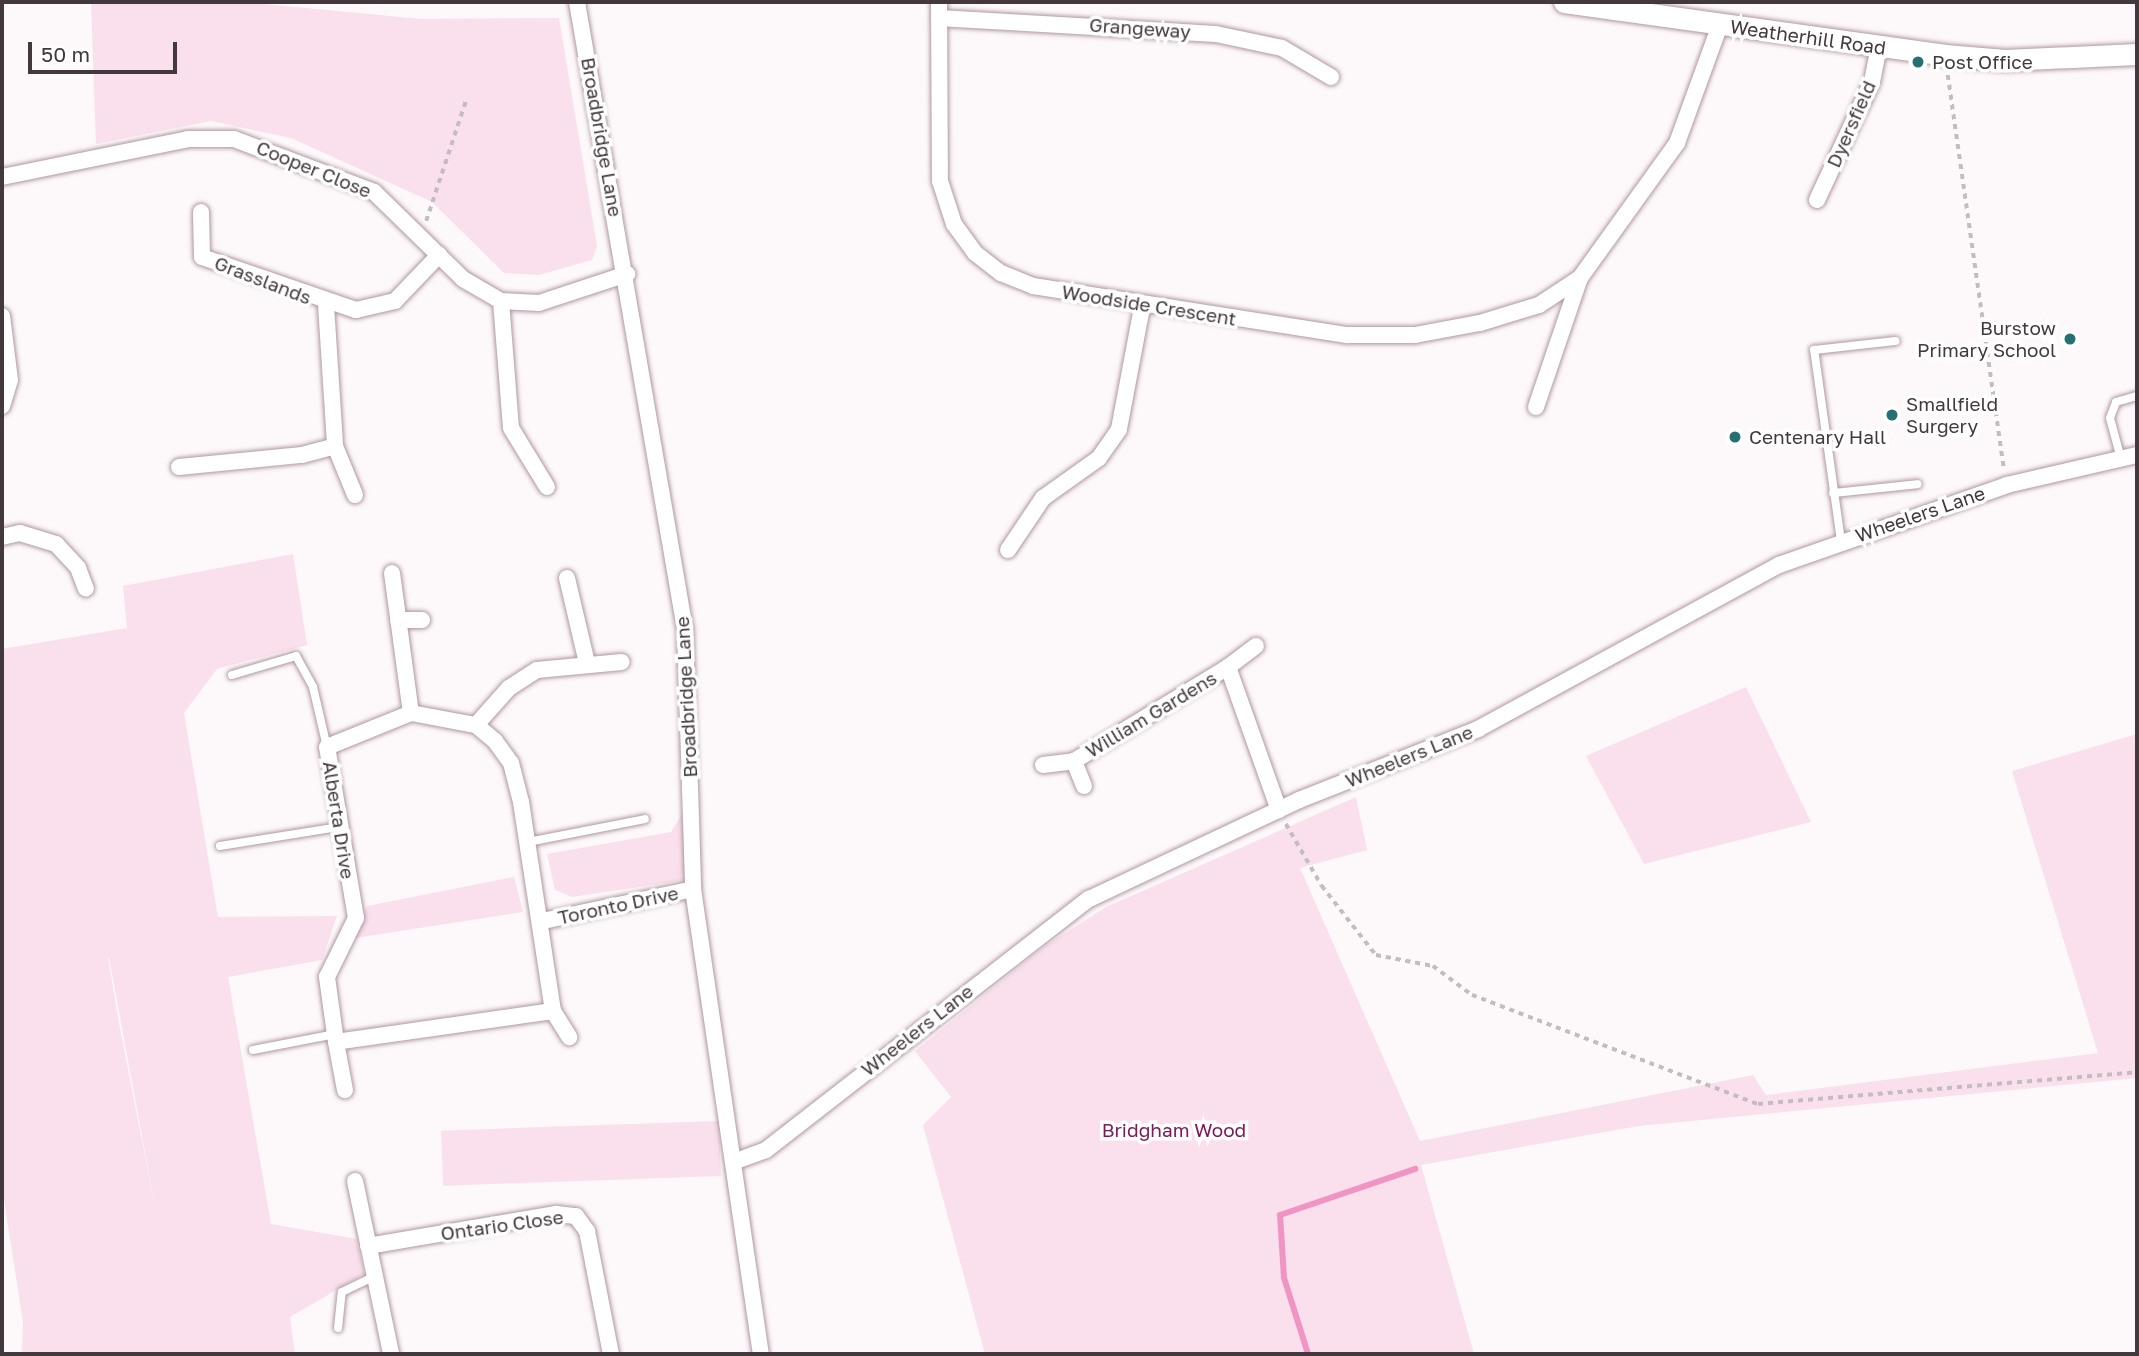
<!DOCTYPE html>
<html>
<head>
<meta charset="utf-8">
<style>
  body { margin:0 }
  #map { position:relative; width:2139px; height:1356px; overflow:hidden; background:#fdf8fa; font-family:"Golos Text",sans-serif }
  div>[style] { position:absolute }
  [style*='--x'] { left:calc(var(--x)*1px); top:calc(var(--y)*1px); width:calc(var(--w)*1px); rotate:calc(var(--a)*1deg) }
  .green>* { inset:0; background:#fae0ec; transform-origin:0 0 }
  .stream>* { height:6px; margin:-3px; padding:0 3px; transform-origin:3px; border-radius:3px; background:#f094c3 }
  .path>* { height:3.5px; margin-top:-1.75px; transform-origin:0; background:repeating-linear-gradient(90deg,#c4bdc0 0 5px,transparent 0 10px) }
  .roads { filter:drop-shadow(0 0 2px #af97a2) drop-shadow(0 0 2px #af97a2) }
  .service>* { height:8px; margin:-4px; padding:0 4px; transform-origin:4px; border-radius:4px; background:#fff }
  .minor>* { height:16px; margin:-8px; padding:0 8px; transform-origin:8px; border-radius:8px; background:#fff }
  .tertiary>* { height:21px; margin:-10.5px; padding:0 10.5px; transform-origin:10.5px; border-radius:10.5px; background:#fff }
  .dots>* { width:19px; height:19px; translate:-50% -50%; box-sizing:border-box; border:4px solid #fff; border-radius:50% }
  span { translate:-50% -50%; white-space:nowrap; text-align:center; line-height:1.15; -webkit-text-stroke:7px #fff; paint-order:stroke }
  .street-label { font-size:19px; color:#42383d }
  .poi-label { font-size:19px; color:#42383d }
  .left { translate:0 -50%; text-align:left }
  .right { translate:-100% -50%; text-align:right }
  .park-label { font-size:19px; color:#821759 }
  .frame { position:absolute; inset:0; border:4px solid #42383d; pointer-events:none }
  .scale { position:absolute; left:28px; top:42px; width:149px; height:32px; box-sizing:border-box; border:4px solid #42383d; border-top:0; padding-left:9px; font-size:21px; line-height:24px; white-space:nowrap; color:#42383d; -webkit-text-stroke:5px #fff; paint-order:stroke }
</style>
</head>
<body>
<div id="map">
  <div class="green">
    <div style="clip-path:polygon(91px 2px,244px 2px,421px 19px,559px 18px,597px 246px,592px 260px,539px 275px,504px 273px,432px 202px,291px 138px,211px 121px,96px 144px)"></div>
    <div style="clip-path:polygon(evenodd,293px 554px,307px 645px,217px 669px,184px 713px,218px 917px,337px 916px,322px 960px,228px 977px,271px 1224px,357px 1239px,364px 1274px,290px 1317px,295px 1354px,22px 1354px,23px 1322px,2px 1187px,2px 649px,127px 628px,123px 586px,293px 554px,108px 958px,109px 958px,157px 1217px,119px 1023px,108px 958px)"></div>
    <div style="clip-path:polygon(1746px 687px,1811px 822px,1644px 864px,1586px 756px)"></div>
    <div style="clip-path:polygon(2137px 734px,2137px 1078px,1639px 1126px,1421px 1165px,1474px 1354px,985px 1354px,923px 1125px,951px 1097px,915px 1051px,1045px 946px,1106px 907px,1356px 797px,1367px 850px,1300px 868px,1420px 1141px,1753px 1075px,1766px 1095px,2098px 1053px,2012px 771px)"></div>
    <div style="clip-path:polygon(690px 800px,686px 880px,572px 897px,555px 890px,547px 854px,671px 832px)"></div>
    <div style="clip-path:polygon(514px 877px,523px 912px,355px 938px,367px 906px)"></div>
    <div style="left:719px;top:1121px;width:55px;height:278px;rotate:88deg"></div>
  </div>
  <div class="stream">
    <div style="--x:1308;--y:1354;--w:80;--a:-107.5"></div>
    <div style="--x:1284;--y:1278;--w:63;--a:-93.6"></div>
    <div style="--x:1280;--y:1215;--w:143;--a:-18.8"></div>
  </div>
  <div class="path">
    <div style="--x:1948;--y:75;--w:398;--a:81.9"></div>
    <div style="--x:426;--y:221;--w:127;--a:-71.7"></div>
    <div style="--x:1286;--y:824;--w:72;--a:59.9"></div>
    <div style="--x:1322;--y:886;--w:88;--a:52"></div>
    <div style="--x:1376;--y:955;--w:58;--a:10.9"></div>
    <div style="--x:1433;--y:966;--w:49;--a:36.6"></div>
    <div style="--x:1472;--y:995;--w:306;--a:20.9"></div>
    <div style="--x:1758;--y:1104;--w:380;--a:-4.8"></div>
  </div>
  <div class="roads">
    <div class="service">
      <div style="--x:2121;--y:459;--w:42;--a:-105"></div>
      <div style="--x:2110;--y:418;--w:17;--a:-69"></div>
      <div style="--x:2116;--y:402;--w:22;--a:-16"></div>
      <div style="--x:1833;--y:493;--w:85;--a:-6"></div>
      <div style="--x:1841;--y:541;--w:193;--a:-98"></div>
      <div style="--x:1814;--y:350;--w:82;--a:-6.3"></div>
      <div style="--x:232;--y:675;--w:67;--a:-16.5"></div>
      <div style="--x:296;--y:656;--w:35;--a:61"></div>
      <div style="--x:313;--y:687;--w:62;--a:76.9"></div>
      <div style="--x:528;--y:842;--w:119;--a:-11.1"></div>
      <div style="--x:220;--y:846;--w:121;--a:-9.1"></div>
      <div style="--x:253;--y:1050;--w:84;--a:-11"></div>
      <div style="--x:338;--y:1328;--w:36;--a:-84"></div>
      <div style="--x:342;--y:1292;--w:37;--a:-26"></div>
    </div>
    <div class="minor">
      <div style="--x:577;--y:2;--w:636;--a:80.23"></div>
      <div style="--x:685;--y:629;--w:260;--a:88.2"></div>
      <div style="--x:693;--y:889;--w:470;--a:81.7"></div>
      <div style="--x:939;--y:2;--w:179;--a:89.7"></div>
      <div style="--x:940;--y:181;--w:45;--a:72"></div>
      <div style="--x:954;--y:224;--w:36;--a:54"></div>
      <div style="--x:975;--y:253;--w:33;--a:38"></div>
      <div style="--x:1001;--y:273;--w:35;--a:22"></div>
      <div style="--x:1033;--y:286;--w:318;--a:8.9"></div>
      <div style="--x:1347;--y:335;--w:68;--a:0"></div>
      <div style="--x:1415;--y:335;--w:66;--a:-10.5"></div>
      <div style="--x:1480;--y:323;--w:62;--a:-17"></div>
      <div style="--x:1539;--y:305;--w:49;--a:-33.4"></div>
      <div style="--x:1580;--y:278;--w:166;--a:-54.3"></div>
      <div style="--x:1677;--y:143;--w:126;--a:-70"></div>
      <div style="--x:939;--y:18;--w:277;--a:3.3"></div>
      <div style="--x:1216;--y:34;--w:67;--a:12"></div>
      <div style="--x:1282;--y:48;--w:57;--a:30.6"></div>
      <div style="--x:2;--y:177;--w:190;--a:-11.5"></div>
      <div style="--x:188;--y:139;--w:46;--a:0"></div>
      <div style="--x:234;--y:139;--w:150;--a:20.7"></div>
      <div style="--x:374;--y:192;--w:124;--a:44.3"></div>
      <div style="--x:463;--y:279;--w:44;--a:30.1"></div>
      <div style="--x:501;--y:301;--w:38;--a:3"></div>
      <div style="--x:539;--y:303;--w:93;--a:-18.2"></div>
      <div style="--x:1817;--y:200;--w:130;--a:-65"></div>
      <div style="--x:1872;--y:82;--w:37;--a:-79"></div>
      <div style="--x:201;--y:212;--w:45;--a:88.7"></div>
      <div style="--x:202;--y:257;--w:163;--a:19"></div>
      <div style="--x:356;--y:310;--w:40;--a:-13"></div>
      <div style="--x:395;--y:301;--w:64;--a:-46.3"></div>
      <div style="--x:501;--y:301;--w:127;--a:85.5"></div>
      <div style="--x:511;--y:428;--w:69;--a:58.6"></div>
      <div style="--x:326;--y:305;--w:141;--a:86.3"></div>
      <div style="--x:335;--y:446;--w:53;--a:67.8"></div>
      <div style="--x:2;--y:316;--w:64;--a:82.9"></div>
      <div style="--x:10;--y:380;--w:27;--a:107"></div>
      <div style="--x:1536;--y:407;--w:136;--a:-71.2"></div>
      <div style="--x:179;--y:467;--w:124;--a:-5.6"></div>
      <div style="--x:302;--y:455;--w:34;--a:-15"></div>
      <div style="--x:2;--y:537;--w:18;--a:-13"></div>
      <div style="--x:20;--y:533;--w:38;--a:17"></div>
      <div style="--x:56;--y:544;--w:33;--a:47"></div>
      <div style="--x:78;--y:568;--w:22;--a:69"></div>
      <div style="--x:1008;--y:550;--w:63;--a:-56.1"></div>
      <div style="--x:1043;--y:498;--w:69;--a:-35.5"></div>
      <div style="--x:1099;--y:458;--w:35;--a:-55"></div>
      <div style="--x:1119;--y:429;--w:124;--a:-79.3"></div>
      <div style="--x:392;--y:573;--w:141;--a:82.3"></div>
      <div style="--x:567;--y:578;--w:87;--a:76.8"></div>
      <div style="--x:398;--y:620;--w:24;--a:0"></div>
      <div style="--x:1228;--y:667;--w:35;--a:-37"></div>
      <div style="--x:476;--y:725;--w:50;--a:-48.3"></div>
      <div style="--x:509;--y:688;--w:33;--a:-33"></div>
      <div style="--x:537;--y:670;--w:85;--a:-5.4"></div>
      <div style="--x:1043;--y:765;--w:31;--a:-7"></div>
      <div style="--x:1084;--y:786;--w:27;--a:-112"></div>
      <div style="--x:1074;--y:761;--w:180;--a:-31.4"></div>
      <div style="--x:1228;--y:667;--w:152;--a:70.4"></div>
      <div style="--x:543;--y:921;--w:153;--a:-12"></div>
      <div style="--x:553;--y:1011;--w:219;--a:171.9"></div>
      <div style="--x:336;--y:1042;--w:66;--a:-97.9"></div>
      <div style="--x:327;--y:977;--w:66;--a:-63.8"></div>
      <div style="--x:356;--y:918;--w:173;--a:-99.6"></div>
      <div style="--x:327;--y:747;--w:91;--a:-22"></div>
      <div style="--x:411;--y:713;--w:66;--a:10.5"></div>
      <div style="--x:476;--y:725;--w:25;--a:40"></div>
      <div style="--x:495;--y:741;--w:27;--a:54"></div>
      <div style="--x:511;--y:763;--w:40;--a:75.6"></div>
      <div style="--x:521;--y:802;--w:211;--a:81.3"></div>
      <div style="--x:553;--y:1011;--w:31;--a:58"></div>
      <div style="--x:336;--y:1042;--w:49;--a:79.4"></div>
      <div style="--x:736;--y:1161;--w:32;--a:-20"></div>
      <div style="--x:766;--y:1150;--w:409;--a:-37.9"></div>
      <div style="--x:1089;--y:899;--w:232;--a:-25.2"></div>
      <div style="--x:1299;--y:800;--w:193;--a:-21.6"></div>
      <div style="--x:1478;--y:729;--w:343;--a:-28.6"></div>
      <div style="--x:1779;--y:565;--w:242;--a:-19.3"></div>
      <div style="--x:2007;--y:485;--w:133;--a:-13"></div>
      <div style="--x:355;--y:1181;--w:177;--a:78.2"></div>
      <div style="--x:368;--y:1246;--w:191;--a:-9.7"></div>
      <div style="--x:556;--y:1214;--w:20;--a:6"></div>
      <div style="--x:576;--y:1216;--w:19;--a:54"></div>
      <div style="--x:587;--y:1231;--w:125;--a:79"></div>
    </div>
    <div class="tertiary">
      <div style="--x:1564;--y:2;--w:385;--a:7.9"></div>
      <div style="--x:1945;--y:55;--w:60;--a:4.8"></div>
      <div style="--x:2005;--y:60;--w:132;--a:-2.6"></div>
    </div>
  </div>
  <div class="dots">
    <div style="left:1918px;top:62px;background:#247073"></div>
    <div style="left:2070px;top:339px;background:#247073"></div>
    <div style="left:1892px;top:415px;background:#247073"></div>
    <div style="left:1735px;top:437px;background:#247073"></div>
  </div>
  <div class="street-label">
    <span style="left:1140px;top:28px;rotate:4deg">Grangeway</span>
    <span style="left:1808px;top:37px;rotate:8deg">Weatherhill Road</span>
    <span style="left:1851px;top:124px;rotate:-66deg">Dyersfield</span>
    <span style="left:602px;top:137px;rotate:80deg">Broadbridge Lane</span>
    <span style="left:314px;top:169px;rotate:22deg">Cooper Close</span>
    <span style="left:263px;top:280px;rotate:21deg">Grasslands</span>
    <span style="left:1149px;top:305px;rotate:9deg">Woodside Crescent</span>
    <span style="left:1920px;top:514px;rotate:-19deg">Wheelers Lane</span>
    <span style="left:686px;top:697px;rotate:-93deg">Broadbridge Lane</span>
    <span style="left:1151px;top:714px;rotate:-31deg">William Gardens</span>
    <span style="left:1409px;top:756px;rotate:-22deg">Wheelers Lane</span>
    <span style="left:339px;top:820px;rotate:81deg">Alberta Drive</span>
    <span style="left:618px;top:905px;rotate:-12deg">Toronto Drive</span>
    <span style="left:917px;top:1030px;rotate:-38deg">Wheelers Lane</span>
    <span style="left:502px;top:1225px;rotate:-8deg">Ontario Close</span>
  </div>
  <div class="poi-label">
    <span class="left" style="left:1932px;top:62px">Post Office</span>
    <span class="right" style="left:2056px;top:339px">Burstow<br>Primary School</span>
    <span class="left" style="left:1906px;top:415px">Smallfield<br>Surgery</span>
    <span class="left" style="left:1749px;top:437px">Centenary Hall</span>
  </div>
  <div class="park-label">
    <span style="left:1174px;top:1130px">Bridgham Wood</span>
  </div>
  <div class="frame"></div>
  <div class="scale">50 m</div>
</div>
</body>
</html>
